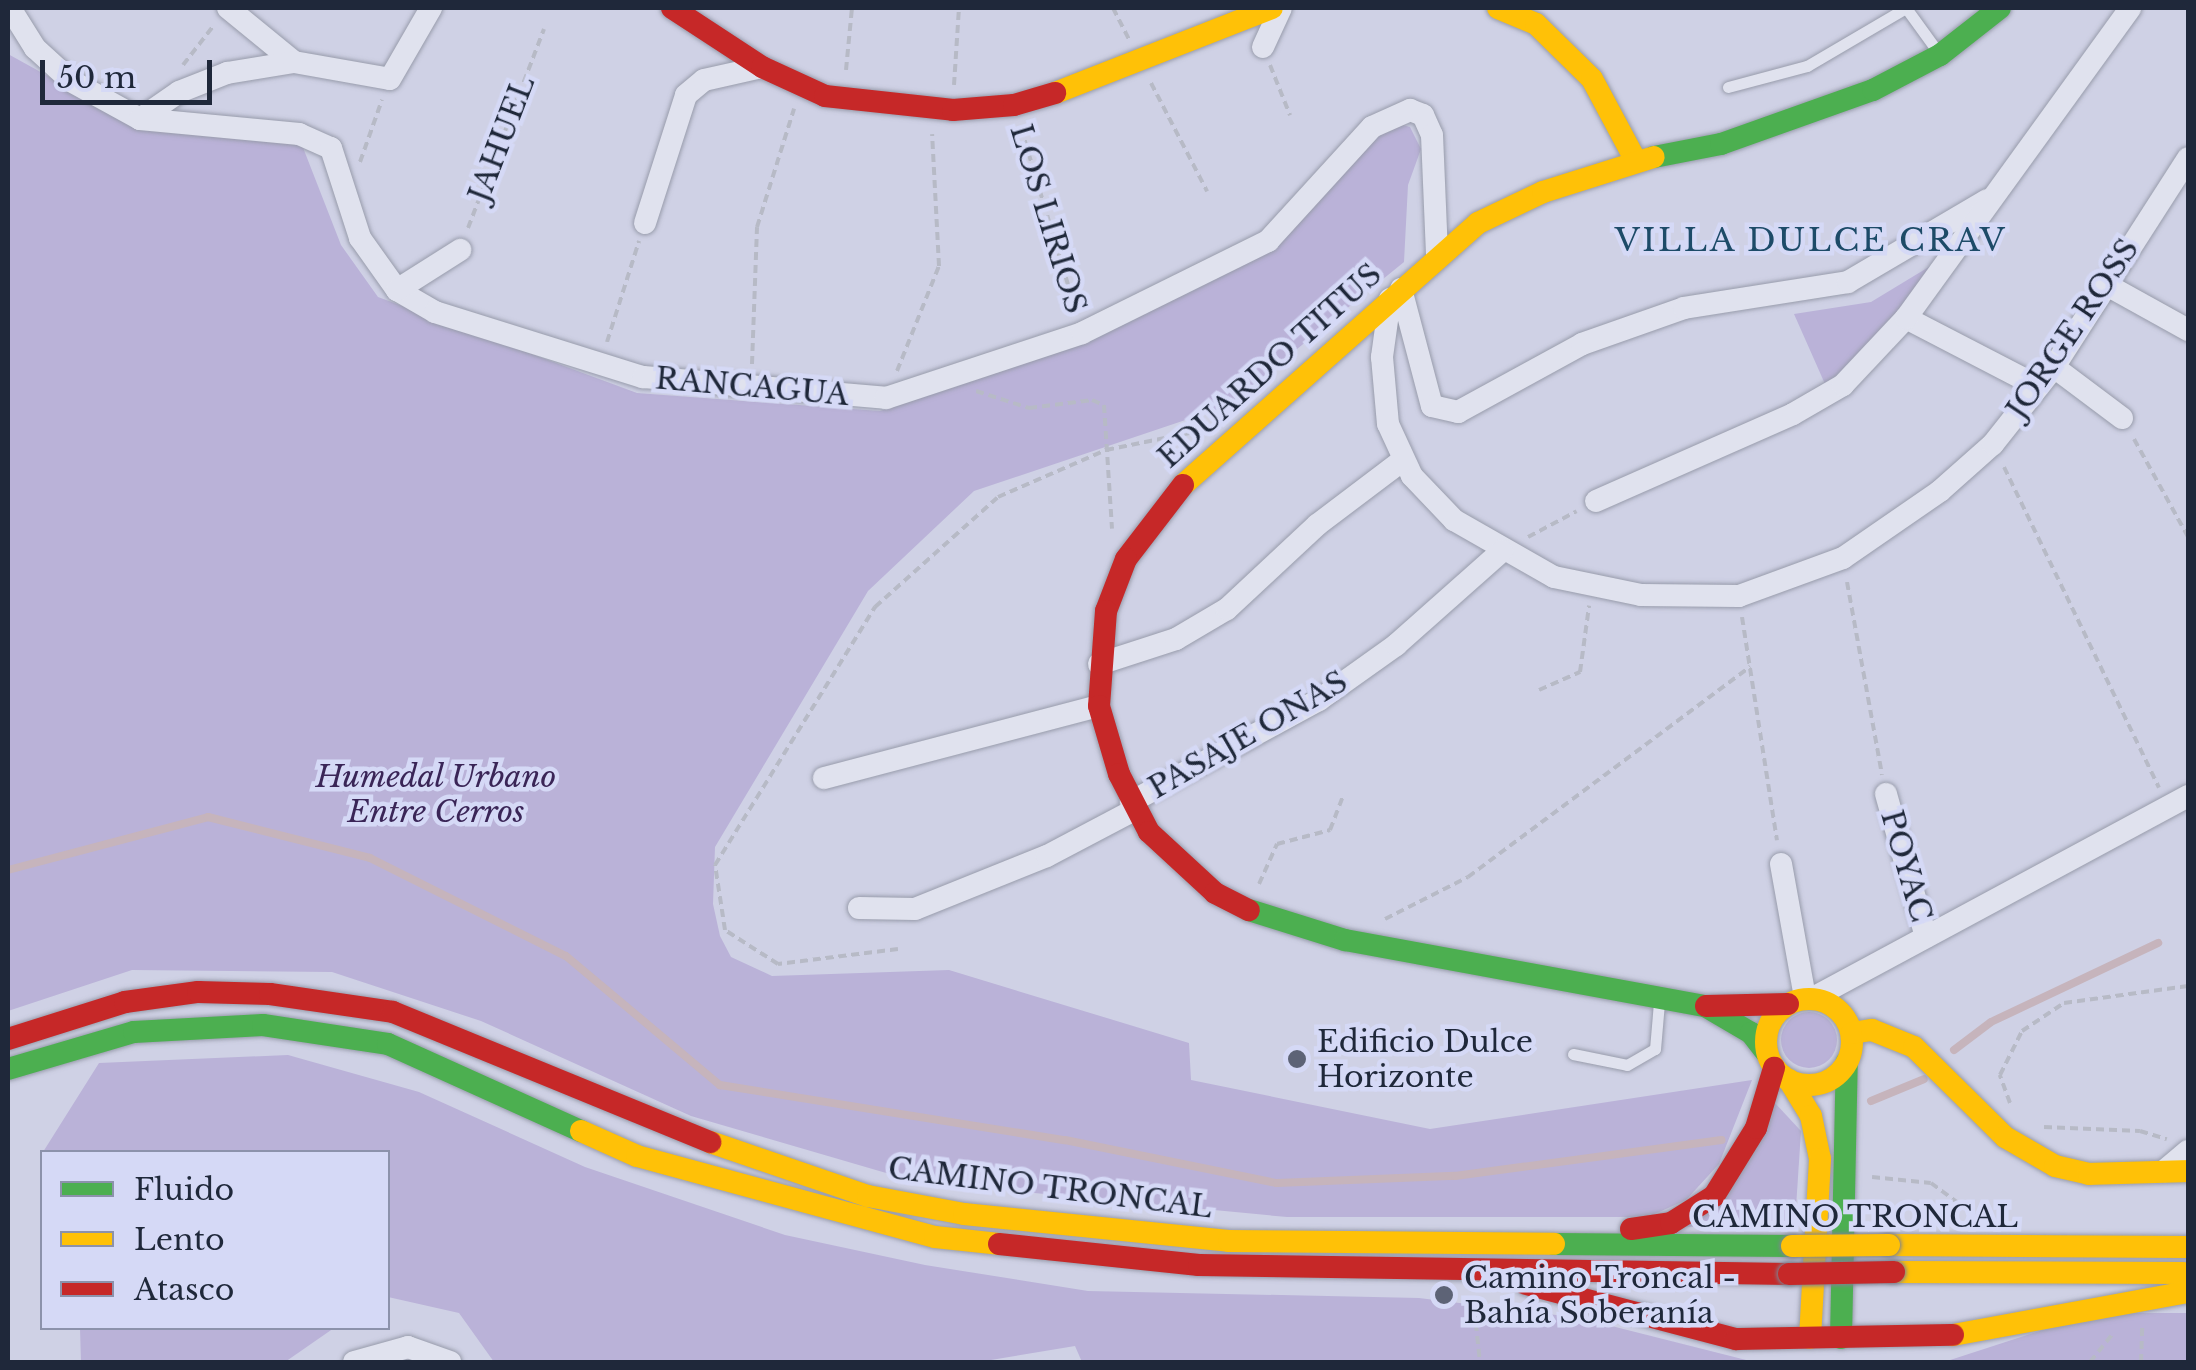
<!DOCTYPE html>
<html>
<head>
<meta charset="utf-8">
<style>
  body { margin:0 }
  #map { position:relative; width:2196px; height:1370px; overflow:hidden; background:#cfd1e5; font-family:"Libre Baskerville",serif }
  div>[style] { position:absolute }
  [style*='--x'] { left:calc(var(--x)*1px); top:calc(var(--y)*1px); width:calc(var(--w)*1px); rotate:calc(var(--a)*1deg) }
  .green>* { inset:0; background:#bab2d8 }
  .round { border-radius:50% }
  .stream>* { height:8px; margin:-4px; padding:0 4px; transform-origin:4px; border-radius:4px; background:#c6b4bc }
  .path>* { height:4px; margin-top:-2px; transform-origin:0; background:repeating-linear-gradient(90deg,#b7bac6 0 8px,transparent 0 13px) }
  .roads { filter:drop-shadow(0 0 2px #989cab) drop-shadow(0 0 2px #989cab) }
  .lane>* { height:11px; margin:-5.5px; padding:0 5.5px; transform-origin:5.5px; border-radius:5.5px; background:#e0e2ee }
  .street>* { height:22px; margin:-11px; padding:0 11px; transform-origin:11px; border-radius:11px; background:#e0e2ee }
  .fast>* { height:22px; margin:-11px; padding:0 11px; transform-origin:11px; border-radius:11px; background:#4caf50 }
  .slow>* { height:22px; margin:-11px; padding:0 11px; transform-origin:11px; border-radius:11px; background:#ffc107 }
  .slow>.ring { margin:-11px; padding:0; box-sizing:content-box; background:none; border:22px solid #ffc107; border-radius:50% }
  .jam>* { height:22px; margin:-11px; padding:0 11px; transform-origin:11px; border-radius:11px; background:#c62828 }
  .bridges { filter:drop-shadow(0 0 2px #7e8290) drop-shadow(0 0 2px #7e8290) }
  .slow-bridge>* { height:22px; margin:-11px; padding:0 11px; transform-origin:11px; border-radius:11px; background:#ffc107 }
  .jam-bridge>* { height:22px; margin:-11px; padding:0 11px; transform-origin:11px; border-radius:11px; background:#c62828 }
  .dots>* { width:28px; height:28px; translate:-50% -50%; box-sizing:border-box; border:5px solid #d5d9f6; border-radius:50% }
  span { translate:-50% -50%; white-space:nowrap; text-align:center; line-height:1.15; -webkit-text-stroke:9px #d5d9f6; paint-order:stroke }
  .street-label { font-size:30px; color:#1f283a }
  .park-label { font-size:30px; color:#3a2557; font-style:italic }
  .poi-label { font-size:30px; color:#1f283a }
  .left { translate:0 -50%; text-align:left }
  .neighbourhood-label { font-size:32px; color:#1d4b68; letter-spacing:2.5px }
  .frame { position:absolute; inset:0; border:10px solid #1f283a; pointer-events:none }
  .legend { position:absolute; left:40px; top:1150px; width:350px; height:180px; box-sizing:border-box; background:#d5d9f6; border:2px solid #8c92ab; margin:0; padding:12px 18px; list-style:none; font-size:30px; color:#1f283a }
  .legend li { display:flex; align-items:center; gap:20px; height:50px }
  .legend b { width:50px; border:2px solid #8c92ab }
  .scale { position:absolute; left:40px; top:60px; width:172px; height:45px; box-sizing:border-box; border:5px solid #1f283a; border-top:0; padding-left:12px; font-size:30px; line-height:35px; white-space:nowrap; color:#1f283a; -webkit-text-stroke:8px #d5d9f6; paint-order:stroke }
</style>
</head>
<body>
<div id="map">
  <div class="green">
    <div style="clip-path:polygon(8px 54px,131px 122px,302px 145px,341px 245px,378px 297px,637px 393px,880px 411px,1088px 340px,1280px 237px,1357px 151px,1396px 123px,1410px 127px,1421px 149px,1408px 185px,1404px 262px,1227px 406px,974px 491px,868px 591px,715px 847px,713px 904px,720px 936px,731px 957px,772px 976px,949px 970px,1189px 1043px,1191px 1080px,1430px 1129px,1752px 1080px,1719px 1164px,1686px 1200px,1648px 1217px,1287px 1217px,917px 1182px,691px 1116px,481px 1021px,332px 972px,132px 970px,8px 1011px)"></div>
    <div style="clip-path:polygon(1965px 245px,1829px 393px,1794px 314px,1871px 302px)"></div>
    <div class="round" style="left:1781px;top:1012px;width:56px;height:56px"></div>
    <div style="clip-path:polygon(288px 1055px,419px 1092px,585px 1167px,785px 1235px,925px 1265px,1088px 1291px,1419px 1298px,1580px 1318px,1754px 1362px,1082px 1362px,1075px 1346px,979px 1362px,494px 1362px,459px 1313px,388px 1297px,388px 1152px,43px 1152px,99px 1063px)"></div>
    <div style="clip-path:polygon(1773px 1101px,1801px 1131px,1795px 1223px,1685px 1227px)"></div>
    <div style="clip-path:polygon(2128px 1313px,2188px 1313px,2188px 1362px,1944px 1362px,2058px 1325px)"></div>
    <div style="clip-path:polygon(80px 1328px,334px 1328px,285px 1362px,81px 1362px)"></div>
  </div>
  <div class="stream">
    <div style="--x:8;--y:870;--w:207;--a:-14.8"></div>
    <div style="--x:208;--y:817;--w:167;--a:14.2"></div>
    <div style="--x:370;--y:858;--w:219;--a:26.6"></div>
    <div style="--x:566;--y:956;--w:201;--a:40"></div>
    <div style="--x:720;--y:1085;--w:349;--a:9.1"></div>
    <div style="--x:1065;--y:1140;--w:216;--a:11.5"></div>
    <div style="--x:1277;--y:1183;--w:178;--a:-2.3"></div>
    <div style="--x:1455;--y:1176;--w:269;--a:-7.7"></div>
    <div style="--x:1954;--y:1050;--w:46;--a:-37.1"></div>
    <div style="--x:1991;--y:1022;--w:185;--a:-25.3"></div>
    <div style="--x:1871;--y:1101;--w:57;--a:-22.5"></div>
  </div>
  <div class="path">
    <div style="--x:1113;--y:8;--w:35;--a:63"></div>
    <div style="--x:183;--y:65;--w:51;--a:-52.2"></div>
    <div style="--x:1270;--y:65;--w:54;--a:68.2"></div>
    <div style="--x:846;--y:70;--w:62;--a:-84.5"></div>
    <div style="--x:1151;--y:83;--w:122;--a:62.6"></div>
    <div style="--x:954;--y:85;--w:77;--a:-86.3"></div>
    <div style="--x:1021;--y:128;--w:191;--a:73.3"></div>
    <div style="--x:360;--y:162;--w:66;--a:-70.5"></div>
    <div style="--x:468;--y:228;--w:213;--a:-69.1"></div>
    <div style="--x:607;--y:342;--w:106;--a:-72.4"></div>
    <div style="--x:752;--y:364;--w:137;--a:-87.9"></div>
    <div style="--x:757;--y:227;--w:124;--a:-72.6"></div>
    <div style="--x:897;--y:371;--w:113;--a:-68.2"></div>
    <div style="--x:939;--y:266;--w:132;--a:-93"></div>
    <div style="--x:976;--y:391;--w:56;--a:17.8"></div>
    <div style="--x:1029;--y:408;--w:64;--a:-7.2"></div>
    <div style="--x:1092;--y:400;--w:13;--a:23"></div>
    <div style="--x:1104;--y:405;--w:124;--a:86.3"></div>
    <div style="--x:2134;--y:439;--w:112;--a:61.1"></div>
    <div style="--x:2004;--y:467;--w:356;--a:64.2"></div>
    <div style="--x:1528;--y:537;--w:55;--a:-28"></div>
    <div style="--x:1847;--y:582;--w:196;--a:79.7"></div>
    <div style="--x:1742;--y:617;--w:226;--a:81.1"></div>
    <div style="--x:1539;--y:690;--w:45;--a:-23.7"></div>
    <div style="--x:1580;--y:672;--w:67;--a:-82.2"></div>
    <div style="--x:1259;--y:884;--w:44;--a:-65.8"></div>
    <div style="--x:1277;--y:844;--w:55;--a:-14.8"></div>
    <div style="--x:1330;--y:830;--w:36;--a:-69"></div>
    <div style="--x:1385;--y:919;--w:93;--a:-26.8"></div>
    <div style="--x:1468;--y:877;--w:352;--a:-36.7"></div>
    <div style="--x:898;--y:949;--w:121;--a:172.9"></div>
    <div style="--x:778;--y:964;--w:63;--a:-147.3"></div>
    <div style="--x:725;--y:930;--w:66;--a:-98.7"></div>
    <div style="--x:715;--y:865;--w:304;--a:-58.2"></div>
    <div style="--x:875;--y:607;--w:165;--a:-41.8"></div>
    <div style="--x:998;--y:497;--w:118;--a:-23.5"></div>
    <div style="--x:1106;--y:450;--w:100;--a:-11.5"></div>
    <div style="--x:2010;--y:1103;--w:30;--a:-110"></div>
    <div style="--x:2000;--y:1075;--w:49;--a:-63.4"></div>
    <div style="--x:2022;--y:1031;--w:50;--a:-33.7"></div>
    <div style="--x:2064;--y:1003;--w:125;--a:-7.8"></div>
    <div style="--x:2044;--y:1127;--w:96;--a:2.4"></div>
    <div style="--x:2140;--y:1131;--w:28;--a:17"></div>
    <div style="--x:1872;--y:1177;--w:59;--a:5.8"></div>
    <div style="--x:1931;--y:1183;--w:56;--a:36.3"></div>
    <div style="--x:1473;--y:1297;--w:65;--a:83.9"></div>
    <div style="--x:2090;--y:1362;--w:35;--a:-51"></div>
    <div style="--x:2141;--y:1362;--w:34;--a:-88"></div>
  </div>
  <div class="roads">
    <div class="lane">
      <div style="--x:1728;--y:87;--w:82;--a:-14.9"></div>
      <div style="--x:1807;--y:66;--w:115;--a:-30.4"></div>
      <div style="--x:1906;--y:8;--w:54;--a:54"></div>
      <div style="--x:1573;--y:1054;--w:55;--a:11.5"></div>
      <div style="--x:1627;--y:1065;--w:32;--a:-30"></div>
      <div style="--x:1655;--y:1049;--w:47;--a:-85.1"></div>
    </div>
    <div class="street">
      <div style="--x:10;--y:8;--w:47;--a:58"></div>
      <div style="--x:35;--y:48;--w:49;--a:42.5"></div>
      <div style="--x:71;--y:81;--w:79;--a:28.8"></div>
      <div style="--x:140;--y:119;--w:160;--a:5.4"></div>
      <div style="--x:299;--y:134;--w:35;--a:24"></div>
      <div style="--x:331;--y:148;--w:95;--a:72.1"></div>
      <div style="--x:360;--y:238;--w:64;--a:54.6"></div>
      <div style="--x:397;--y:290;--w:44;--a:30.1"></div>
      <div style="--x:435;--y:312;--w:218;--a:17.4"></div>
      <div style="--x:643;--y:377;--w:244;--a:4.9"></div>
      <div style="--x:886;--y:398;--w:206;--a:-18.3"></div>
      <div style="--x:1082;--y:333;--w:208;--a:-26.3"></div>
      <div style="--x:1268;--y:241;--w:154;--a:-47.6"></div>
      <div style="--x:1372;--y:127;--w:42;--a:-24.1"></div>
      <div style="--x:1410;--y:110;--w:14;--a:21"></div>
      <div style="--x:1423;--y:115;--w:22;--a:66"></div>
      <div style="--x:1432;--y:135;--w:120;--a:87.6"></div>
      <div style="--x:228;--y:8;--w:85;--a:39.3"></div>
      <div style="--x:1263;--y:47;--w:43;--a:-65.2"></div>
      <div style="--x:140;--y:119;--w:47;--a:-34.7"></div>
      <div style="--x:179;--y:92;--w:52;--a:-21.6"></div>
      <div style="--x:227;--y:73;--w:68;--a:-9.3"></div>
      <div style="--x:294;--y:62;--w:97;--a:10"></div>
      <div style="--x:390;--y:79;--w:82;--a:-60"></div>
      <div style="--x:645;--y:223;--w:134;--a:-72.2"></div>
      <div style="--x:686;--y:95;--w:23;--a:-40"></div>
      <div style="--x:704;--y:80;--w:59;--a:-12.6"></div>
      <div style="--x:2105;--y:284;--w:95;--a:29"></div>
      <div style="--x:1401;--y:289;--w:121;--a:75.2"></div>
      <div style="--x:1432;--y:406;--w:27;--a:13"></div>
      <div style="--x:1458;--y:412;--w:141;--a:-28.7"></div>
      <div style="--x:1582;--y:344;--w:108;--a:-19.4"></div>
      <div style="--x:1684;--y:308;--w:166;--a:-9"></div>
      <div style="--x:1848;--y:282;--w:161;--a:-30.5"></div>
      <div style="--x:397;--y:290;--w:75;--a:-32.4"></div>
      <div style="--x:1390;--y:299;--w:59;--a:97.9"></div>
      <div style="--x:1382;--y:357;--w:67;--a:84.9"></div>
      <div style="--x:1388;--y:424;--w:57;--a:65.2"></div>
      <div style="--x:1412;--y:476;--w:61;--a:46.3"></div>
      <div style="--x:1454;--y:520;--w:115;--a:29.7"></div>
      <div style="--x:1554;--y:577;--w:89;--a:11.7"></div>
      <div style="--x:1641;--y:595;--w:98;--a:0.6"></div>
      <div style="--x:1739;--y:596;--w:111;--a:-20.1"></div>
      <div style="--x:1843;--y:558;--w:118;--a:-34.6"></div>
      <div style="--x:1940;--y:491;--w:71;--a:-41.6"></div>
      <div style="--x:1993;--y:444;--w:98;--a:-51.6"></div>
      <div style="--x:2054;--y:367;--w:248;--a:-57.3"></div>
      <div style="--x:1906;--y:318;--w:148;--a:27.4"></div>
      <div style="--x:2054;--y:367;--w:85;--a:36.9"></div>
      <div style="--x:1596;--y:501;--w:215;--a:-23.8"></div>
      <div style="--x:1793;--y:414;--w:58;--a:-30.1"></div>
      <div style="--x:1843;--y:385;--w:92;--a:-46.8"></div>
      <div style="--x:1906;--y:318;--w:382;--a:-54.1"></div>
      <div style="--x:1099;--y:664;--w:81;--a:-18"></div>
      <div style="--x:1176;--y:639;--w:59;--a:-30.5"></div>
      <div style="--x:1227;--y:609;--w:123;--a:-43"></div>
      <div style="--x:1317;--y:525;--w:108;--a:-37.1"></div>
      <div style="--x:824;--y:778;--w:284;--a:-14.7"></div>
      <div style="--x:1886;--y:794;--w:148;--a:74.4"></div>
      <div style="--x:1131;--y:802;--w:214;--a:-28.5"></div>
      <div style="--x:1319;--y:700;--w:95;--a:-35.5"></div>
      <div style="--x:1396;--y:645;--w:142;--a:-41.6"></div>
      <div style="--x:1781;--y:864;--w:136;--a:79.8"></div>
      <div style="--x:859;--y:908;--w:56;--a:1"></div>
      <div style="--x:915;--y:909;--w:142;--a:-21.9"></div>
      <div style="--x:1047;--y:856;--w:101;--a:-27.8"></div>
      <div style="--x:1813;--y:998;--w:426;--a:-28.3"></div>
      <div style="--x:2164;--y:1171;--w:31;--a:-40"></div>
      <div style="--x:354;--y:1362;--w:56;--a:-15.5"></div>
      <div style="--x:408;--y:1347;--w:45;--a:19.7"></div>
    </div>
    <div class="fast">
      <div style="--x:1654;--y:157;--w:68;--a:-11"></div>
      <div style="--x:1721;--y:144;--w:161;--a:-19.6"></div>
      <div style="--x:1873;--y:90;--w:76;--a:-27.6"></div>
      <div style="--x:1940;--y:55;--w:76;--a:-38.1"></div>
      <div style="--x:1249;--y:910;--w:101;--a:17.4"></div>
      <div style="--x:1345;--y:940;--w:366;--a:10.4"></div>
      <div style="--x:1705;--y:1006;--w:53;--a:30.4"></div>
      <div style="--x:1751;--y:1033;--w:24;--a:52"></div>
      <div style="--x:8;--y:1069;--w:131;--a:-16.4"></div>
      <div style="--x:134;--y:1032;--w:129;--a:-3.1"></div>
      <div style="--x:263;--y:1025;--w:126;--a:8.6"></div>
      <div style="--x:388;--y:1044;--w:212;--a:24.3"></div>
      <div style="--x:1554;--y:1244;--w:238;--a:0.5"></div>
      <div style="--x:1841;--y:1338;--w:276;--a:-88.8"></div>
    </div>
    <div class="slow">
      <div style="--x:1498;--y:8;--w:41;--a:22.8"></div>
      <div style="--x:1536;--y:24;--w:78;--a:44.5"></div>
      <div style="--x:1592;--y:79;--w:93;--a:61.8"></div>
      <div style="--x:1055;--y:93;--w:233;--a:-21.4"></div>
      <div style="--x:1183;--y:485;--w:395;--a:-41.6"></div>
      <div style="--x:1478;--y:223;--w:72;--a:-25.5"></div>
      <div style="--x:1543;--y:192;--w:116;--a:-17.5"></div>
      <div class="ring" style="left:1766px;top:999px;width:64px;height:64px"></div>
      <div style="--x:1852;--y:1033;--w:20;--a:-9"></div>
      <div style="--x:1872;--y:1030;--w:45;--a:22"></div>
      <div style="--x:1914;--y:1047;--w:128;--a:44.7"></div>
      <div style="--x:2005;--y:1137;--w:58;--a:30.1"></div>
      <div style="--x:2055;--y:1166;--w:35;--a:13"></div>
      <div style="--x:2089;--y:1174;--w:99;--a:-1.7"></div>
      <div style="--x:1789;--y:1080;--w:42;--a:58.6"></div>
      <div style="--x:1811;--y:1116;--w:44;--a:78.2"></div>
      <div style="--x:1820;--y:1159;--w:179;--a:93.2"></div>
      <div style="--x:581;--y:1131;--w:61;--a:24.1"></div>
      <div style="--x:637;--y:1156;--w:309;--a:15.2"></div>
      <div style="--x:935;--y:1237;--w:64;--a:6.2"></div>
      <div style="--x:710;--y:1142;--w:167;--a:18.9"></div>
      <div style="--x:868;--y:1196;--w:98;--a:10.6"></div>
      <div style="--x:964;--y:1214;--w:266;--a:5.8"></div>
      <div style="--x:1229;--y:1241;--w:325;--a:0.5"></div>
      <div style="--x:1889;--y:1245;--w:299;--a:0.4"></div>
      <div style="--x:1894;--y:1272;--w:289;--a:0.2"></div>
      <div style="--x:1953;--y:1335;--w:239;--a:-10.4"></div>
    </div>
    <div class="jam">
      <div style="--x:672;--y:8;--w:108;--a:33.2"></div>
      <div style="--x:762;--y:67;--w:69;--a:24.7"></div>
      <div style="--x:825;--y:96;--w:129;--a:6.2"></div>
      <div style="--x:953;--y:110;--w:61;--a:-4.7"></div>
      <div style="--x:1014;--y:105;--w:43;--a:-16.3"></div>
      <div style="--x:1183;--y:485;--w:93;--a:127.6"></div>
      <div style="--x:1126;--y:559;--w:56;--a:111"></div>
      <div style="--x:1106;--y:611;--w:95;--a:94.2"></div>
      <div style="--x:1099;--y:706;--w:71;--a:73.6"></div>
      <div style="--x:1119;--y:774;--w:65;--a:62.7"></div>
      <div style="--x:1149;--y:832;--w:90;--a:42.7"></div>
      <div style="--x:1215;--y:893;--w:38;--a:27"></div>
      <div style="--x:1706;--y:1006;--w:82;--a:-1.4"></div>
      <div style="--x:8;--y:1039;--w:123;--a:-17.5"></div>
      <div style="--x:125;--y:1002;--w:74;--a:-7.8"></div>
      <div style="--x:198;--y:992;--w:72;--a:1.6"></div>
      <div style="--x:270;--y:994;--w:124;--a:8.3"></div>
      <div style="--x:393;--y:1012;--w:343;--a:22.3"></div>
      <div style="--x:1631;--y:1229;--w:40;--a:-8.5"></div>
      <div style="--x:1671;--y:1223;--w:51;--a:-32.1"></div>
      <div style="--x:1714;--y:1196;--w:80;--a:-58.3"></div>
      <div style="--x:1756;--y:1128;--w:63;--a:-73.3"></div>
      <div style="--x:999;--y:1244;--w:201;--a:6"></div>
      <div style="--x:1199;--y:1265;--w:590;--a:0.87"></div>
      <div style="--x:1526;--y:1284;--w:217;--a:14.7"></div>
      <div style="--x:1736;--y:1339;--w:217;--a:-1.1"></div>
    </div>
  </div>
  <div class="bridges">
    <div class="slow-bridge">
      <div style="--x:1792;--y:1246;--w:97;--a:-0.6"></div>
    </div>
    <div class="jam-bridge">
      <div style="--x:1789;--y:1274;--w:105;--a:-1.1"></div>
    </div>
  </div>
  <div class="dots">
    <div style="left:1297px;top:1059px;background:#5d6376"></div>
    <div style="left:1444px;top:1295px;background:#5d6376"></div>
  </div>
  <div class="street-label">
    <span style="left:502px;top:139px;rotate:-69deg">JAHUEL</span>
    <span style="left:1048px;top:219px;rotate:73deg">LOS LIRIOS</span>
    <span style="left:2073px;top:329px;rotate:-56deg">JORGE ROSS</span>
    <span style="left:1270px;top:366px;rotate:-42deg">EDUARDO TITUS</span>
    <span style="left:752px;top:387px;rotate:5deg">RANCAGUA</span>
    <span style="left:1248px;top:735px;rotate:-30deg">PASAJE ONAS</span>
    <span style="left:1906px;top:866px;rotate:74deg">POYAC</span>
    <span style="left:1050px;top:1188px;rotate:7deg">CAMINO TRONCAL</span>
    <span style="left:1855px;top:1217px">CAMINO TRONCAL</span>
  </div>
  <div class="park-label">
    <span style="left:436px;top:794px">Humedal Urbano<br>Entre Cerros</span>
  </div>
  <div class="poi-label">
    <span class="left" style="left:1317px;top:1059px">Edificio Dulce<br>Horizonte</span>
    <span class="left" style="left:1464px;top:1295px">Camino Troncal -<br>Bahía Soberanía</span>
  </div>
  <div class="neighbourhood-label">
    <span style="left:1811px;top:240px">VILLA DULCE CRAV</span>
  </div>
  <div class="frame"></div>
  <ul class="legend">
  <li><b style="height:12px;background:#4caf50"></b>Fluido</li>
  <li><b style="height:12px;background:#ffc107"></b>Lento</li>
  <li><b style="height:12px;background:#c62828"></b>Atasco</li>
  </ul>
  <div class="scale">50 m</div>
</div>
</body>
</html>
